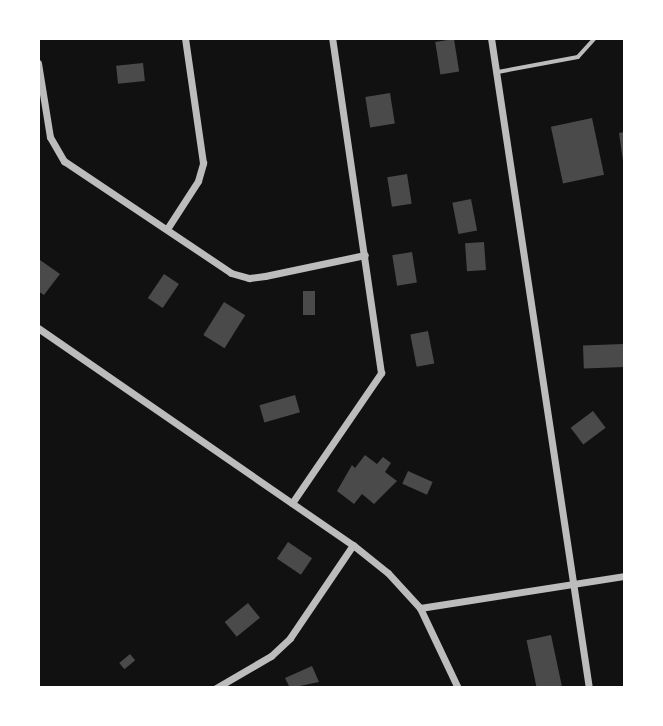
<!DOCTYPE html>
<html>
<head>
<meta charset="utf-8">
<style>
  body { margin:0 }
  #map { position:relative; width:663px; height:726px; overflow:hidden; background:#111; font-family:"Nunito Sans",sans-serif }
  div>[style] { position:absolute }
  [style*='--x'] { left:calc(var(--x)*1px); top:calc(var(--y)*1px); width:calc(var(--w)*1px); rotate:calc(var(--a)*1deg) }
  .building>* { inset:0; background:#4a4a4a; transform-origin:0 0 }
  .service>* { height:3.5px; margin:-1.75px; padding:0 1.75px; transform-origin:1.75px; border-radius:1.75px; background:#bcbcbc }
  .minor>* { height:7px; margin:-3.5px; padding:0 3.5px; transform-origin:3.5px; border-radius:3.5px; background:#bcbcbc }
  span { translate:-50% -50%; white-space:nowrap; text-align:center; line-height:1.15; -webkit-text-stroke:7px #fff; paint-order:stroke }
  .frame { position:absolute; inset:0; border:40px solid #fff; pointer-events:none }
</style>
</head>
<body>
<div id="map">
  <div class="building">
    <div style="left:454px;top:39px;width:33px;height:19px;rotate:81deg"></div>
    <div style="left:143px;top:63px;width:18px;height:27px;rotate:84deg"></div>
    <div style="left:390px;top:93px;width:31px;height:25px;rotate:81deg"></div>
    <div style="left:592px;top:118px;width:58px;height:42px;rotate:78deg"></div>
    <div style="clip-path:polygon(624px 132px,624px 161px,623px 161px,619px 133px)"></div>
    <div style="left:407px;top:174px;width:30px;height:20px;rotate:81deg"></div>
    <div style="left:471px;top:199px;width:32px;height:19px;rotate:79deg"></div>
    <div style="left:484px;top:242px;width:28px;height:19px;rotate:86deg"></div>
    <div style="left:412px;top:252px;width:31px;height:20px;rotate:81deg"></div>
    <div style="clip-path:polygon(40px 260px,60px 274px,44px 295px,38px 291px)"></div>
    <div style="left:164px;top:274px;width:18px;height:29px;rotate:34deg"></div>
    <div style="left:303px;top:291px;width:12px;height:24px"></div>
    <div style="left:224px;top:302px;width:25px;height:39px;rotate:32deg"></div>
    <div style="left:428px;top:331px;width:33px;height:18px;rotate:79deg"></div>
    <div style="left:623px;top:344px;width:23px;height:40px;rotate:88deg"></div>
    <div style="left:295px;top:395px;width:18px;height:37px;rotate:74deg"></div>
    <div style="left:593px;top:411px;width:21px;height:28px;rotate:53deg"></div>
    <div style="clip-path:polygon(365px 455px,377px 464px,383px 457px,391px 463px,385px 472px,397px 481px,374px 504px,362px 494px,354px 504px,337px 491px,352px 465px,355px 468px)"></div>
    <div style="left:408px;top:471px;width:27px;height:14px;rotate:24deg"></div>
    <div style="left:288px;top:542px;width:29px;height:20px;rotate:34deg"></div>
    <div style="left:248px;top:603px;width:19px;height:30px;rotate:51deg"></div>
    <div style="left:551px;top:635px;width:53px;height:25px;rotate:78deg"></div>
    <div style="left:130px;top:654px;width:8px;height:14px;rotate:50deg"></div>
    <div style="clip-path:polygon(312px 666px,319px 682px,290px 688px,285px 678px)"></div>
  </div>
  <div class="service">
    <div style="--x:498;--y:72;--w:81;--a:-10.6"></div>
    <div style="--x:578;--y:57;--w:25;--a:-48"></div>
  </div>
  <div class="minor">
    <div style="--x:491;--y:38;--w:657;--a:81.43"></div>
    <div style="--x:38;--y:63;--w:75;--a:80.8"></div>
    <div style="--x:50;--y:137;--w:28;--a:60"></div>
    <div style="--x:64;--y:161;--w:201;--a:33.8"></div>
    <div style="--x:231;--y:273;--w:19;--a:16"></div>
    <div style="--x:249;--y:278;--w:16;--a:-7"></div>
    <div style="--x:265;--y:276;--w:102;--a:-11.9"></div>
    <div style="--x:167;--y:229;--w:57;--a:-57.1"></div>
    <div style="--x:198;--y:181;--w:19;--a:-74"></div>
    <div style="--x:203;--y:163;--w:126;--a:-98.2"></div>
    <div style="--x:38;--y:328;--w:383;--a:34.6"></div>
    <div style="--x:353;--y:545;--w:45;--a:38.7"></div>
    <div style="--x:388;--y:573;--w:47;--a:47.6"></div>
    <div style="--x:420;--y:608;--w:206;--a:-8.9"></div>
    <div style="--x:292;--y:503;--w:158;--a:-55.6"></div>
    <div style="--x:381;--y:373;--w:339;--a:-98.3"></div>
    <div style="--x:420;--y:608;--w:89;--a:64.6"></div>
    <div style="--x:216;--y:688;--w:64;--a:-30.2"></div>
    <div style="--x:271;--y:656;--w:26;--a:-43"></div>
    <div style="--x:290;--y:638;--w:112;--a:-55.9"></div>
  </div>
  <div class="frame"></div>
</div>
</body>
</html>
